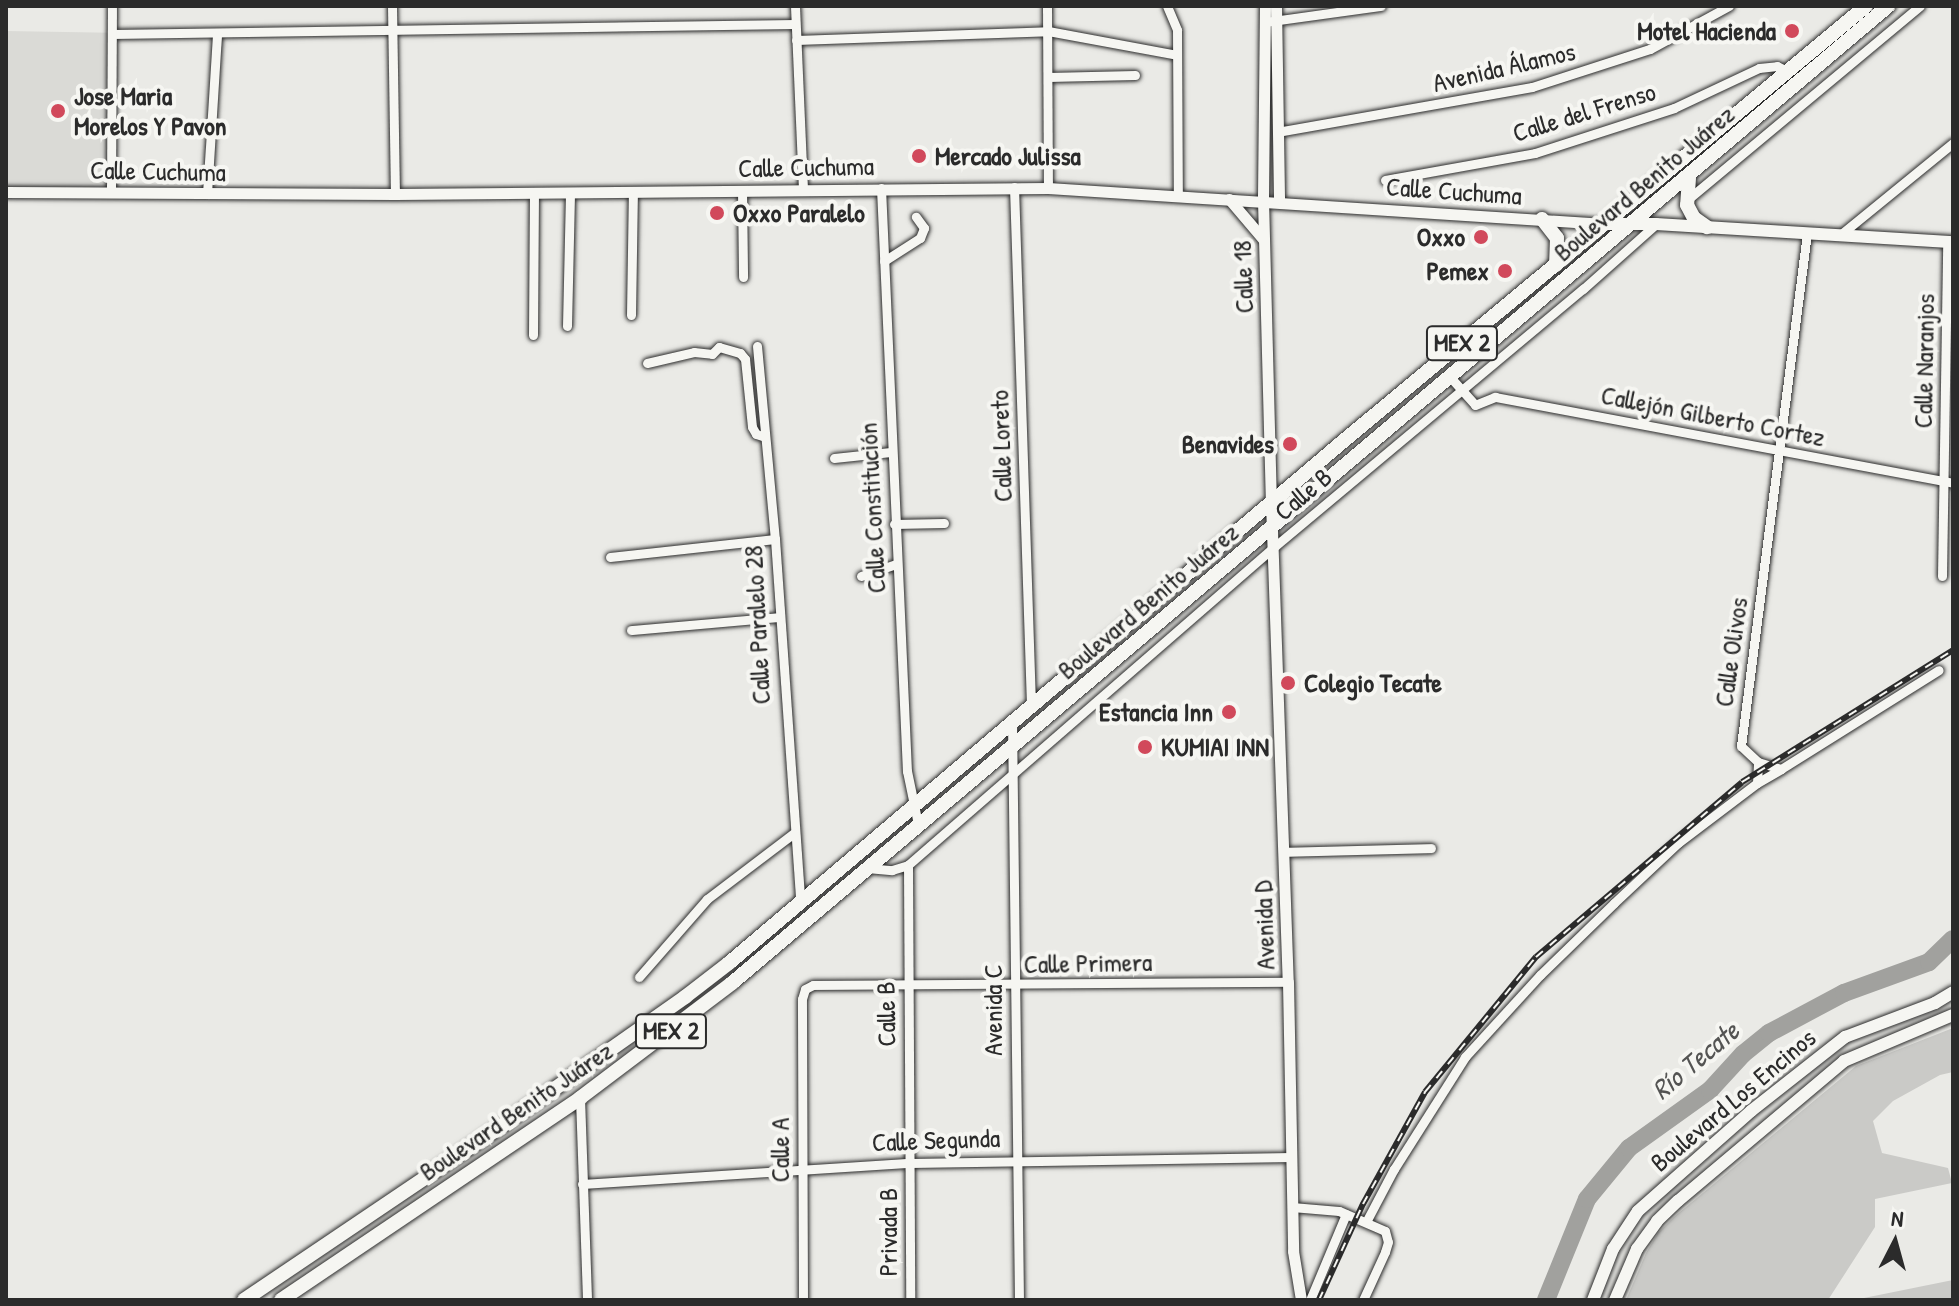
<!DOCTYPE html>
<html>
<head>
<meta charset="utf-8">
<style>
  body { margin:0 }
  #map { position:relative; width:1959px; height:1306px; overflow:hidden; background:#eaeae6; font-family:"Patrick Hand",sans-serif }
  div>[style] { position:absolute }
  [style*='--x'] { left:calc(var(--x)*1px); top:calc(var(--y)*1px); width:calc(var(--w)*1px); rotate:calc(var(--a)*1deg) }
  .built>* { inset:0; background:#dadad6; transform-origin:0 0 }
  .green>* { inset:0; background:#cacac7 }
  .river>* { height:18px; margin:-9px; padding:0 9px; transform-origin:9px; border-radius:9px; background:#a1a19e }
  .roads { filter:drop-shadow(0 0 2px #2b2b2b) drop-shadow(0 0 2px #2b2b2b) }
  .minor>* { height:9px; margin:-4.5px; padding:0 4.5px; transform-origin:4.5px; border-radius:4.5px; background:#f6f6f2 }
  .tertiary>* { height:11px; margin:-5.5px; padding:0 5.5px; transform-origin:5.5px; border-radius:5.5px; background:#f6f6f2 }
  .secondary>* { height:12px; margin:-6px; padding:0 6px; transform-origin:6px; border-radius:6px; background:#f6f6f2 }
  .primary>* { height:14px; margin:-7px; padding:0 7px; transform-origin:7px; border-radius:7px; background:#f6f6f2 }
  .rail>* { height:6px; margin-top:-3px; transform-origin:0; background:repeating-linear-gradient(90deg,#f6f6f2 0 9px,#2b2b2b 0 18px); box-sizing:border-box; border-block:2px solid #2b2b2b }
  .dots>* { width:22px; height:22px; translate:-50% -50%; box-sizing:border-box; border:4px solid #f6f6f2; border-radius:50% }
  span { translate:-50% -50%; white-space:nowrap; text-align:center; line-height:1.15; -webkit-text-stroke:8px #f6f6f2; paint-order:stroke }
  .shield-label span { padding:2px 6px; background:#f6f6f2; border:2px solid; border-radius:6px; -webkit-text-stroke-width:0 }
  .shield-label { font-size:24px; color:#2b2b2b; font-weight:700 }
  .poi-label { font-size:26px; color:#2b2b2b; font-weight:700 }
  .right { translate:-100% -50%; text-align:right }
  .left { translate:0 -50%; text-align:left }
  .street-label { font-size:26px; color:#2b2b2b }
  .water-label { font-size:28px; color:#545453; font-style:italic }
  .frame { position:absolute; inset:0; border:8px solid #2b2b2b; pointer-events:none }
  .north { position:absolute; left:1855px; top:1202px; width:80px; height:80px; -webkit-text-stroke:6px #f6f6f2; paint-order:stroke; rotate:6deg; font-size:22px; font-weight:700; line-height:32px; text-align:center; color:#2b2b2b }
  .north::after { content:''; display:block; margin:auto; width:28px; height:36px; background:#2b2b2b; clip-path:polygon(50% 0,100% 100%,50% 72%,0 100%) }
</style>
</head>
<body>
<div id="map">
  <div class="built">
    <div style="left:6px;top:31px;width:104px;height:158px;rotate:1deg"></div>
  </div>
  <div class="green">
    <div style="clip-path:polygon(1953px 1028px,1953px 1072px,1940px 1075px,1893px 1101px,1873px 1121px,1882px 1153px,1948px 1168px,1952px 1183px,1875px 1199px,1875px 1227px,1828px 1300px,1626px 1300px,1646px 1253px,1658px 1233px,1674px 1217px,1856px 1066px)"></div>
    <div style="clip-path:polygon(1953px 1280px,1953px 1300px,1856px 1300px,1864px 1298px)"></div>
  </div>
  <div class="river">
    <div style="--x:1546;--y:1300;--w:109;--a:-67.9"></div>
    <div style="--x:1587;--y:1199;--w:66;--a:-50.5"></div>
    <div style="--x:1629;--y:1148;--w:100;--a:-35.6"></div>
    <div style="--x:1710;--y:1090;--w:49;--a:-47.5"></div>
    <div style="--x:1743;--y:1054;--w:33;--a:-39"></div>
    <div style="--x:1769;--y:1033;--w:85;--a:-28.1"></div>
    <div style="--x:1844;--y:993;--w:90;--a:-20"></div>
    <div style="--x:1929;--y:962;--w:33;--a:-44"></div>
  </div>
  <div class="roads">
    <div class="minor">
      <div style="--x:392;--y:6;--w:188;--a:89.1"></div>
      <div style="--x:795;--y:6;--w:183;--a:87.5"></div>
      <div style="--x:1047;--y:6;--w:182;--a:89.7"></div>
      <div style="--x:1167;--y:6;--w:26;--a:67"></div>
      <div style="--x:1177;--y:30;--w:165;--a:89.7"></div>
      <div style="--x:1265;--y:22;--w:117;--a:-7.9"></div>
      <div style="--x:112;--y:34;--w:683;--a:-0.84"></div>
      <div style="--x:796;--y:40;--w:252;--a:-2"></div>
      <div style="--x:1048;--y:31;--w:131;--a:10.5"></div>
      <div style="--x:1048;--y:77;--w:87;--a:-1.3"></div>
      <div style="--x:1277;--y:132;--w:259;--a:-10"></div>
      <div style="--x:1532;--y:87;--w:124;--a:-17.9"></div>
      <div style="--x:1650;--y:49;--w:90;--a:-28.6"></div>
      <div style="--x:1385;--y:180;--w:152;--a:-10.2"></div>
      <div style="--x:1535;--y:153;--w:146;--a:-17.9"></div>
      <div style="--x:1674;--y:108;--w:94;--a:-25.2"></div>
      <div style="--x:1759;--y:68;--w:18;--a:-6"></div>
      <div style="--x:1777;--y:66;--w:11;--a:27"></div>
      <div style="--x:1014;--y:187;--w:517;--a:88.12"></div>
      <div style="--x:881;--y:188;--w:584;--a:87.45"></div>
      <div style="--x:907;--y:771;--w:54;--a:78.3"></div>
      <div style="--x:742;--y:190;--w:87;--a:89.3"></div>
      <div style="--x:111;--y:192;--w:186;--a:-89.7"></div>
      <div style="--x:207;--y:194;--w:161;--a:-86.4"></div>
      <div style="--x:1687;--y:200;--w:303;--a:-39.8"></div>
      <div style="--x:1840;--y:235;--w:146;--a:-39.2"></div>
      <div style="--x:884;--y:261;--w:43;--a:-32.6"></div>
      <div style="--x:920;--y:238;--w:11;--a:-68"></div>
      <div style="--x:924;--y:228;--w:14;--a:-126"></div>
      <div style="--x:631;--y:315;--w:123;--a:-89.1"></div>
      <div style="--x:567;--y:326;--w:134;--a:-88.7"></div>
      <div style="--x:533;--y:335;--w:142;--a:-89.6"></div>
      <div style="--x:757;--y:346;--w:194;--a:84.7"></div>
      <div style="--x:775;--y:539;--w:363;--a:86"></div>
      <div style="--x:647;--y:363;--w:48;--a:-13.2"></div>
      <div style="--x:694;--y:352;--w:18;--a:6"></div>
      <div style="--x:712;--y:354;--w:10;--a:-45"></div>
      <div style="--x:719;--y:347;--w:22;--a:16"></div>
      <div style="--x:740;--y:353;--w:8;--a:50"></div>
      <div style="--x:745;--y:359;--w:68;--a:84.1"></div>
      <div style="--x:752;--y:427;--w:8;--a:60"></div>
      <div style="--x:756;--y:434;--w:9;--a:18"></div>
      <div style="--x:1451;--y:378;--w:36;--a:48"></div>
      <div style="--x:1475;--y:405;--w:22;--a:-22"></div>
      <div style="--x:1495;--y:397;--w:466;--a:10.6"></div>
      <div style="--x:834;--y:458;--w:57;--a:-6"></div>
      <div style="--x:894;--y:524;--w:50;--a:-1.1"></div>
      <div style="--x:610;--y:557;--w:166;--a:-6.2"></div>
      <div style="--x:861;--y:576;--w:37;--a:-19"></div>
      <div style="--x:1942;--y:576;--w:335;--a:-89.1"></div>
      <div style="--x:631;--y:630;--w:149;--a:-5"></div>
      <div style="--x:1012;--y:720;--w:580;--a:89.31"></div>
      <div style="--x:1758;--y:762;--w:24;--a:17"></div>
      <div style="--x:1781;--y:769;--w:186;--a:-32.1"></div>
      <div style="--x:1757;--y:783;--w:28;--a:-30"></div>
      <div style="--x:1283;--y:852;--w:148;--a:-1.5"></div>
      <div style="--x:908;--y:865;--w:435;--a:89.7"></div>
      <div style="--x:867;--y:868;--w:25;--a:5"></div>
      <div style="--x:892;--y:870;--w:17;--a:-17"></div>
      <div style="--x:908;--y:865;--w:485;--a:-41"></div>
      <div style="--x:1274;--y:547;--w:403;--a:-39.9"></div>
      <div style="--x:1583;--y:289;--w:98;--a:-41.7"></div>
      <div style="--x:639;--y:977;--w:103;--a:-48.9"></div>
      <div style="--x:707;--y:899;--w:109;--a:-37.2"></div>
      <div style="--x:580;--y:1098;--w:202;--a:88"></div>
      <div style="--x:582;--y:1184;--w:329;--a:-3.7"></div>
      <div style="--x:910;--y:1163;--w:382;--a:-0.9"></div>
      <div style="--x:1292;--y:1207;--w:47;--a:4.9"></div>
      <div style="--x:1339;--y:1211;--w:50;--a:23.5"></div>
      <div style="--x:1385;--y:1231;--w:11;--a:75"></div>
      <div style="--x:1388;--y:1242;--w:10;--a:107"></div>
      <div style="--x:1385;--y:1252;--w:53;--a:114.6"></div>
      <div style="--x:1366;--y:1222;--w:60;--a:-62.2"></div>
      <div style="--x:1394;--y:1169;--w:133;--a:-57.6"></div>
      <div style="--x:1465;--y:1057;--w:111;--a:-47.6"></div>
      <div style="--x:1540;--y:975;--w:103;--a:-44.2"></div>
      <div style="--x:1614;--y:903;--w:88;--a:-43.2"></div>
      <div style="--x:1678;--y:843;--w:99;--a:-37.2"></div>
      <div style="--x:1757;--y:783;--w:21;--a:-87"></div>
      <div style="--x:1758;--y:762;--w:23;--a:-137"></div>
      <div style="--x:1741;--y:746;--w:517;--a:-82.67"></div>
      <div style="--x:803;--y:1300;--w:301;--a:-90.2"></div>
      <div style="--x:802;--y:999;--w:10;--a:-73"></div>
      <div style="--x:805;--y:989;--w:9;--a:-27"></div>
      <div style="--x:813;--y:985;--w:475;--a:-0.4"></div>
      <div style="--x:1310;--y:1300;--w:93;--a:-67.3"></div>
    </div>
    <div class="tertiary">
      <div style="--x:1265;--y:6;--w:194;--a:90.6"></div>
      <div style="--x:1263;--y:200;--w:302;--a:88.5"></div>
      <div style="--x:1271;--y:502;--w:480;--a:88"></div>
      <div style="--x:1288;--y:982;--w:269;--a:88.9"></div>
      <div style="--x:1293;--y:1251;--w:50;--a:80.7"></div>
      <div style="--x:1276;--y:6;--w:195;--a:89.1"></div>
      <div style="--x:6;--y:192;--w:389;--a:0.3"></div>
      <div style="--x:395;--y:194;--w:653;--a:-0.53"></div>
      <div style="--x:1048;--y:188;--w:558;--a:3.7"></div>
      <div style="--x:1229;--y:199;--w:54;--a:49.5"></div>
    </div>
    <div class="secondary">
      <div style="--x:1605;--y:224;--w:51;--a:0"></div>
      <div style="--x:1656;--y:224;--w:298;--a:3.5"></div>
      <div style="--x:1593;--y:1300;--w:55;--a:-68.6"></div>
      <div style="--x:1613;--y:1249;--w:45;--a:-56.7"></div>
      <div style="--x:1638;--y:1211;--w:151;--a:-41.5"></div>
      <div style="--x:1751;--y:1111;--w:120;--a:-38.2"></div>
      <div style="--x:1845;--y:1037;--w:96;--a:-20.7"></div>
      <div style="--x:1935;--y:1003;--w:21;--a:-31"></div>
      <div style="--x:1615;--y:1300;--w:56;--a:-66.7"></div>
      <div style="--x:1637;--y:1249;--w:34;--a:-54"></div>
      <div style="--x:1657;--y:1221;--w:29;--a:-44"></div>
      <div style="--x:1678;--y:1201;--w:217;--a:-40.1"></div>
      <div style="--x:1844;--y:1061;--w:118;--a:-22.9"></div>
    </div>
    <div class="primary">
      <div style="--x:1689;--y:178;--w:27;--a:94"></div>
      <div style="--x:1687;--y:205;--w:15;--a:62"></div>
      <div style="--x:1694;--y:218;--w:16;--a:35"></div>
      <div style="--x:1542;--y:219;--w:24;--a:52"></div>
      <div style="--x:1557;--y:238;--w:27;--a:92"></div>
      <div style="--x:244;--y:1300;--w:313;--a:-34"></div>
      <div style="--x:503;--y:1125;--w:223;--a:-35.1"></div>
      <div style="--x:685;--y:997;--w:56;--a:-37.7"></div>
      <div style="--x:729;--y:963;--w:803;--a:-40.35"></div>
      <div style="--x:1341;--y:443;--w:683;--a:-39.77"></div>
      <div style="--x:281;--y:1300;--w:361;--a:-34"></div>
      <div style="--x:580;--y:1098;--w:191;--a:-37.1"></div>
      <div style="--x:732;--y:983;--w:1514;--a:-40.2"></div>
    </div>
  </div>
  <div class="rail">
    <div style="--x:1319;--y:1300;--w:106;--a:-65.4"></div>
    <div style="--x:1363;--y:1204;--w:128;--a:-61"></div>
    <div style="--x:1425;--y:1092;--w:175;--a:-50.6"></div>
    <div style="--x:1536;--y:957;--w:270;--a:-40.3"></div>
    <div style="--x:1742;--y:782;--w:249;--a:-32"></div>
  </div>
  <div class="dots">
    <div style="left:1792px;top:31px;background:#d1495b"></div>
    <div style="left:58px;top:111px;background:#d1495b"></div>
    <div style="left:919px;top:156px;background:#d1495b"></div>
    <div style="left:717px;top:213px;background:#d1495b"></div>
    <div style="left:1481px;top:237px;background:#d1495b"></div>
    <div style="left:1505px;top:271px;background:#d1495b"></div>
    <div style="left:1290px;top:444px;background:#d1495b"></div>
    <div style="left:1288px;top:683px;background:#d1495b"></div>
    <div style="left:1229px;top:712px;background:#d1495b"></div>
    <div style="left:1145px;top:747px;background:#d1495b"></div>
  </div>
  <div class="shield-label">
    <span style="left:1462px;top:343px">MEX 2</span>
    <span style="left:671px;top:1031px">MEX 2</span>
  </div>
  <div class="poi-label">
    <span class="right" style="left:1776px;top:31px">Motel Hacienda</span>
    <span class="left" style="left:74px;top:111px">Jose Maria<br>Morelos Y Pavon</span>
    <span class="left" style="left:935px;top:156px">Mercado Julissa</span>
    <span class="left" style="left:733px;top:213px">Oxxo Paralelo</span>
    <span class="right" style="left:1465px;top:237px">Oxxo</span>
    <span class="right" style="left:1489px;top:271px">Pemex</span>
    <span class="right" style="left:1274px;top:444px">Benavides</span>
    <span class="left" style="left:1304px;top:683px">Colegio Tecate</span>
    <span class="right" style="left:1213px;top:712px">Estancia Inn</span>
    <span class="left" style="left:1161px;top:747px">KUMIAI INN</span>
  </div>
  <div class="street-label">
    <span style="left:1504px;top:67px;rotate:-13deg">Avenida Álamos</span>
    <span style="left:1584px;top:112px;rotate:-17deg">Calle del Frenso</span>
    <span style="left:806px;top:167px;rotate:-1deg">Calle Cuchuma</span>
    <span style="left:158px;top:171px;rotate:1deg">Calle Cuchuma</span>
    <span style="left:1644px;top:183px;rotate:-40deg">Boulevard Benito Juárez</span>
    <span style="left:1454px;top:191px;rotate:4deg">Calle Cuchuma</span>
    <span style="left:1243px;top:277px;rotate:-92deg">Calle 18</span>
    <span style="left:1924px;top:361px;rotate:-89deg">Calle Naranjos</span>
    <span style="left:1713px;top:416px;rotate:11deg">Callejón Gilberto Cortez</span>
    <span style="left:1001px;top:446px;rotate:-92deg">Calle Loreto</span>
    <span style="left:1303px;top:494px;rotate:-40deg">Calle B</span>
    <span style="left:872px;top:508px;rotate:-93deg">Calle Constitución</span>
    <span style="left:1148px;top:601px;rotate:-40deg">Boulevard Benito Juárez</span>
    <span style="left:757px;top:625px;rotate:-93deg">Calle Paralelo 28</span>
    <span style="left:1731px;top:652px;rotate:-82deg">Calle Olivos</span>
    <span style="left:1264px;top:925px;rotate:-92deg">Avenida D</span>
    <span style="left:1088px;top:963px;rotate:-1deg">Calle Primera</span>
    <span style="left:993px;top:1010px;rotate:-90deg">Avenida C</span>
    <span style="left:886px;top:1014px;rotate:-91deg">Calle B</span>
    <span style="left:1733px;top:1100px;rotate:-40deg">Boulevard Los Encinos</span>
    <span style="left:516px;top:1111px;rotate:-34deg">Boulevard Benito Juárez</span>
    <span style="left:936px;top:1140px;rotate:-2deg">Calle Segunda</span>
    <span style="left:780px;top:1150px;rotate:-90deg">Calle A</span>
    <span style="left:888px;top:1232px;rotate:-90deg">Privada B</span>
  </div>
  <div class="water-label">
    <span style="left:1695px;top:1060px;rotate:-40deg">Río Tecate</span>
  </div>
  <div class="frame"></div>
  <div class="north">N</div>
</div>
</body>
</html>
